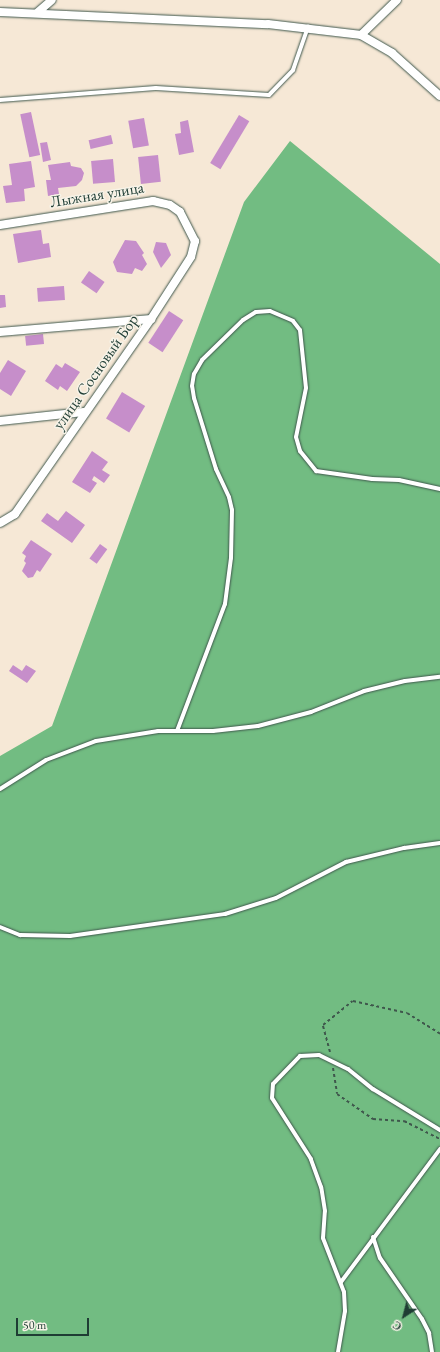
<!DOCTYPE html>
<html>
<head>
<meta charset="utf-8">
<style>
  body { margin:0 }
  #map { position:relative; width:440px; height:1352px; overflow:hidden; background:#f6e8d6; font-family:"EB Garamond",serif }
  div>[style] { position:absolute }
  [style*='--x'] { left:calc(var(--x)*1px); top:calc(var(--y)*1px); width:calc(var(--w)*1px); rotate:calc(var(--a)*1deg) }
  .forest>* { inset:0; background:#72bc82 }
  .building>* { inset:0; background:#c68eca; transform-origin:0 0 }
  .path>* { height:2px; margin-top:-1px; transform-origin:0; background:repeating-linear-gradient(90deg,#3f574c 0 3px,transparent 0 6px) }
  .roads { filter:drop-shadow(0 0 1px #3f574c) drop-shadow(0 0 1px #3f574c) }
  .service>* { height:4px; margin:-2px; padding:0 2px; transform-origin:2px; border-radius:2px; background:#fff }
  .minor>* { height:8px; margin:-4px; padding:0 4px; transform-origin:4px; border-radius:4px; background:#fff }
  span { translate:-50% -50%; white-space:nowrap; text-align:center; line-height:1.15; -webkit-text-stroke:3px #f7f3e8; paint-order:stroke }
  .street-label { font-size:16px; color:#1f3d34 }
  .north { position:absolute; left:384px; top:1296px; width:40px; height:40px; -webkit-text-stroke:3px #f7f3e8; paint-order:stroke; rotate:216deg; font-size:11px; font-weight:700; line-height:16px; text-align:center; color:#1f3d34 }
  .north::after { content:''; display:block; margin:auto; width:14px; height:18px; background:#1f3d34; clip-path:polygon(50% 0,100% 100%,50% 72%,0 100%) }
  .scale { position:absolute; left:16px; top:1318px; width:73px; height:18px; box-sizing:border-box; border:2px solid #1f3d34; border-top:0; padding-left:5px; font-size:12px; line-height:14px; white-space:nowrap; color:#1f3d34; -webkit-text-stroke:3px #f7f3e8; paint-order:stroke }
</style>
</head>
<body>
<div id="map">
  <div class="forest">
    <div style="clip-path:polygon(290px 141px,440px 264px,440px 1352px,0 1352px,0 756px,52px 726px,244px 202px)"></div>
  </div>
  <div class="building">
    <div style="left:31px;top:112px;width:44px;height:11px;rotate:78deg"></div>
    <div style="left:239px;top:115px;width:12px;height:56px;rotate:31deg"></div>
    <div style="left:144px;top:118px;width:28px;height:16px;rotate:80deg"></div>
    <div style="clip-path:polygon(188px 120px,194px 152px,179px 155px,175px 134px,181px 133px,180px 122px)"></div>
    <div style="left:111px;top:135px;width:9px;height:23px;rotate:77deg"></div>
    <div style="clip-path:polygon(47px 142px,51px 160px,43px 162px,40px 143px)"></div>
    <div style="left:158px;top:155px;width:27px;height:20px;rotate:84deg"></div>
    <div style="left:113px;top:159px;width:23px;height:22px;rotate:85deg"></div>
    <div style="clip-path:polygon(31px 161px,35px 187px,24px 189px,25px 201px,6px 203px,3px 186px,12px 185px,9px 164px)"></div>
    <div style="clip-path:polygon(70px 162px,71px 166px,81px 168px,84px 173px,82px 180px,76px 186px,58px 188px,59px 194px,48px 196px,46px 180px,51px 180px,48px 165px)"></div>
    <div style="clip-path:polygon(41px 230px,43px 244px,49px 243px,51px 257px,18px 263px,13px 234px)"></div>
    <div style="clip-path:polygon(125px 240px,136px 241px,144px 253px,142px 255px,147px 264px,142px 271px,135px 268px,132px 274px,117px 272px,113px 262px)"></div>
    <div style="clip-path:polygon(156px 242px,166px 243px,171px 255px,161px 268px,153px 252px)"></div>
    <div style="left:89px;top:271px;width:19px;height:14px;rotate:35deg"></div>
    <div style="left:64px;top:286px;width:14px;height:27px;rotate:86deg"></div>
    <div style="clip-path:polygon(0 295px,5px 295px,6px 307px,0 308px)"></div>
    <div style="left:169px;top:311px;width:17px;height:38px;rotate:33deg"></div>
    <div style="left:43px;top:334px;width:10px;height:18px;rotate:84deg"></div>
    <div style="clip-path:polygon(8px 360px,26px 371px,11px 396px,0 389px,0 373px)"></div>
    <div style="clip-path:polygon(65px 363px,80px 372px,67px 391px,60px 386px,58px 390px,45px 381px,56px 364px,62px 368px)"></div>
    <div style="left:122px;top:392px;width:27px;height:31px;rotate:31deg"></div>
    <div style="clip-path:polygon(92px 451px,108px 462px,102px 470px,110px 475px,104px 483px,94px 476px,92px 480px,97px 483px,90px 493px,72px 482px)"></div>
    <div style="clip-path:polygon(66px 511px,85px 525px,72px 543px,41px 521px,47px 513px,58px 521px)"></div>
    <div style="clip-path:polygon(31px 540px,52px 554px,40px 572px,37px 570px,33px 577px,28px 578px,22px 571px,26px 563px,24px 561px,26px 556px,22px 553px)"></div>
    <div style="left:100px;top:544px;width:9px;height:18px;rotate:36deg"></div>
    <div style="clip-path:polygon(13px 665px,22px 671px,26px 665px,36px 671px,27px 683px,9px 671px)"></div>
  </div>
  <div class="path">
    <div style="--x:330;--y:1052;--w:28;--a:-105"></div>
    <div style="--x:323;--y:1025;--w:38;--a:-39"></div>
    <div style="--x:353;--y:1001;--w:55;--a:12.5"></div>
    <div style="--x:407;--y:1013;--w:39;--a:32"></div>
    <div style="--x:333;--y:1068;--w:26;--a:81"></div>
    <div style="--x:337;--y:1094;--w:44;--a:34.8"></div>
    <div style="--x:373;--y:1119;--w:31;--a:4"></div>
    <div style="--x:404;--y:1121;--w:40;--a:26.6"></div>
  </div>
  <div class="roads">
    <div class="service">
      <div style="--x:0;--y:100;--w:156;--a:-4.4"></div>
      <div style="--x:156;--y:88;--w:113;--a:3.5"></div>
      <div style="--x:269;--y:95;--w:35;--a:-46"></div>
      <div style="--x:293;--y:70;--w:46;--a:-70.8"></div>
      <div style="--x:177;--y:731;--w:136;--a:-69.3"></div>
      <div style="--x:225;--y:604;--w:46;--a:-82.6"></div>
      <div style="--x:231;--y:558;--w:48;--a:-88.8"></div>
      <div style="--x:232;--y:510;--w:13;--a:-103"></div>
      <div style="--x:229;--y:497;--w:31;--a:-115"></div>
      <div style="--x:216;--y:469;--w:74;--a:-107.2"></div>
      <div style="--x:194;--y:398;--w:12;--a:-99"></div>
      <div style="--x:192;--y:386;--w:12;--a:-81"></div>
      <div style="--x:194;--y:374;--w:16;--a:-60"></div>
      <div style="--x:202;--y:360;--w:57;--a:-44.3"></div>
      <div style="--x:243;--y:320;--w:15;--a:-32"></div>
      <div style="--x:256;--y:312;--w:14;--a:-4"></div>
      <div style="--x:270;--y:311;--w:25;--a:23"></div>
      <div style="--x:293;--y:321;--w:11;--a:52"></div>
      <div style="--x:300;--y:330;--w:58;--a:84.1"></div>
      <div style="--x:306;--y:388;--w:50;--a:101.5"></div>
      <div style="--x:296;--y:437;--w:15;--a:74"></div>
      <div style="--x:300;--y:451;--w:26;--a:51"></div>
      <div style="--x:316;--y:471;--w:57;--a:8.1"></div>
      <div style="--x:372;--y:479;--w:27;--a:2"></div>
      <div style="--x:399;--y:480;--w:42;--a:12.4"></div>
      <div style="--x:0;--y:789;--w:54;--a:-32.2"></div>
      <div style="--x:46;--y:760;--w:53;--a:-20.8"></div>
      <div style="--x:96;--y:741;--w:63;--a:-9.2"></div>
      <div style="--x:158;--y:731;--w:55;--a:0"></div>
      <div style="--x:213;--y:731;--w:45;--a:-6.3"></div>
      <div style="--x:258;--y:726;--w:55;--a:-14.8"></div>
      <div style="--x:311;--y:712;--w:57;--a:-21.6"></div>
      <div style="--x:364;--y:691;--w:42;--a:-13.7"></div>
      <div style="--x:405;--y:681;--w:35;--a:-7"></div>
      <div style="--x:0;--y:927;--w:22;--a:22"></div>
      <div style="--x:20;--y:935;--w:50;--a:1.1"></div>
      <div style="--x:70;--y:936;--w:157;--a:-8.1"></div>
      <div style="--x:225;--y:914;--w:53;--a:-17.4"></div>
      <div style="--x:276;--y:898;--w:79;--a:-27.2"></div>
      <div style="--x:346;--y:862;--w:60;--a:-13.6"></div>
      <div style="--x:404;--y:848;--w:36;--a:-8"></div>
      <div style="--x:373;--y:1237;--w:22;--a:72"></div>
      <div style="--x:380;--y:1258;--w:74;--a:55.5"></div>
      <div style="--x:422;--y:1319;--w:16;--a:63"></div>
      <div style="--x:429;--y:1333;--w:19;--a:81"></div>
      <div style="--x:341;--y:1282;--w:166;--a:-53.3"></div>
      <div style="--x:338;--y:1352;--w:42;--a:-80.3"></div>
      <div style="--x:345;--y:1311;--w:19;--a:-93"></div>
      <div style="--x:344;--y:1292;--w:58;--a:-111.3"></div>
      <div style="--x:323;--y:1238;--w:27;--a:-86"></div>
      <div style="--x:325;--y:1211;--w:24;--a:-99"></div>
      <div style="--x:321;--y:1187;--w:30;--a:-110"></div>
      <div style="--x:311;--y:1159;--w:72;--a:-122.6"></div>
      <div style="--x:272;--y:1098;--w:14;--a:-86"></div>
      <div style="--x:273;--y:1084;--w:39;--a:-46"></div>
      <div style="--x:300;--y:1056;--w:19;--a:-3"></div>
      <div style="--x:319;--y:1055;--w:32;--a:26"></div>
      <div style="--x:348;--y:1069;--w:32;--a:39"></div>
      <div style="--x:373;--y:1089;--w:79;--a:31.5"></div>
    </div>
    <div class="minor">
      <div style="--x:0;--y:12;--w:268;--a:2.6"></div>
      <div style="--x:268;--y:24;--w:94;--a:6.7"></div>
      <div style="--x:361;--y:35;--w:36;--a:30"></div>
      <div style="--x:392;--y:53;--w:64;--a:41.9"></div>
      <div style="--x:38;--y:12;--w:18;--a:-41"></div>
      <div style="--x:361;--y:35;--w:50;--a:-44.2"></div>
      <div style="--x:0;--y:225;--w:155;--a:-8.9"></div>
      <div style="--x:153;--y:201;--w:17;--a:13"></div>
      <div style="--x:170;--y:205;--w:12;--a:35"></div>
      <div style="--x:180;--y:212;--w:33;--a:63"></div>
      <div style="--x:195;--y:241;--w:16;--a:104"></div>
      <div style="--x:191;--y:257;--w:74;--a:122.8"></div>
      <div style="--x:151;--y:319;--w:238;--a:124.9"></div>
      <div style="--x:15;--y:514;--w:17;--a:149"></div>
      <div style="--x:0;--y:332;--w:152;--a:-4.9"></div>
      <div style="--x:0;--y:421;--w:84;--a:-6.1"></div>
    </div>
  </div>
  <div class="street-label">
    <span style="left:97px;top:195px;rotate:-9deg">Лыжная улица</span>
    <span style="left:96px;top:372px;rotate:-55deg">улица Сосновый Бор</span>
  </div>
  <div class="north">С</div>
  <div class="scale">50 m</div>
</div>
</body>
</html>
